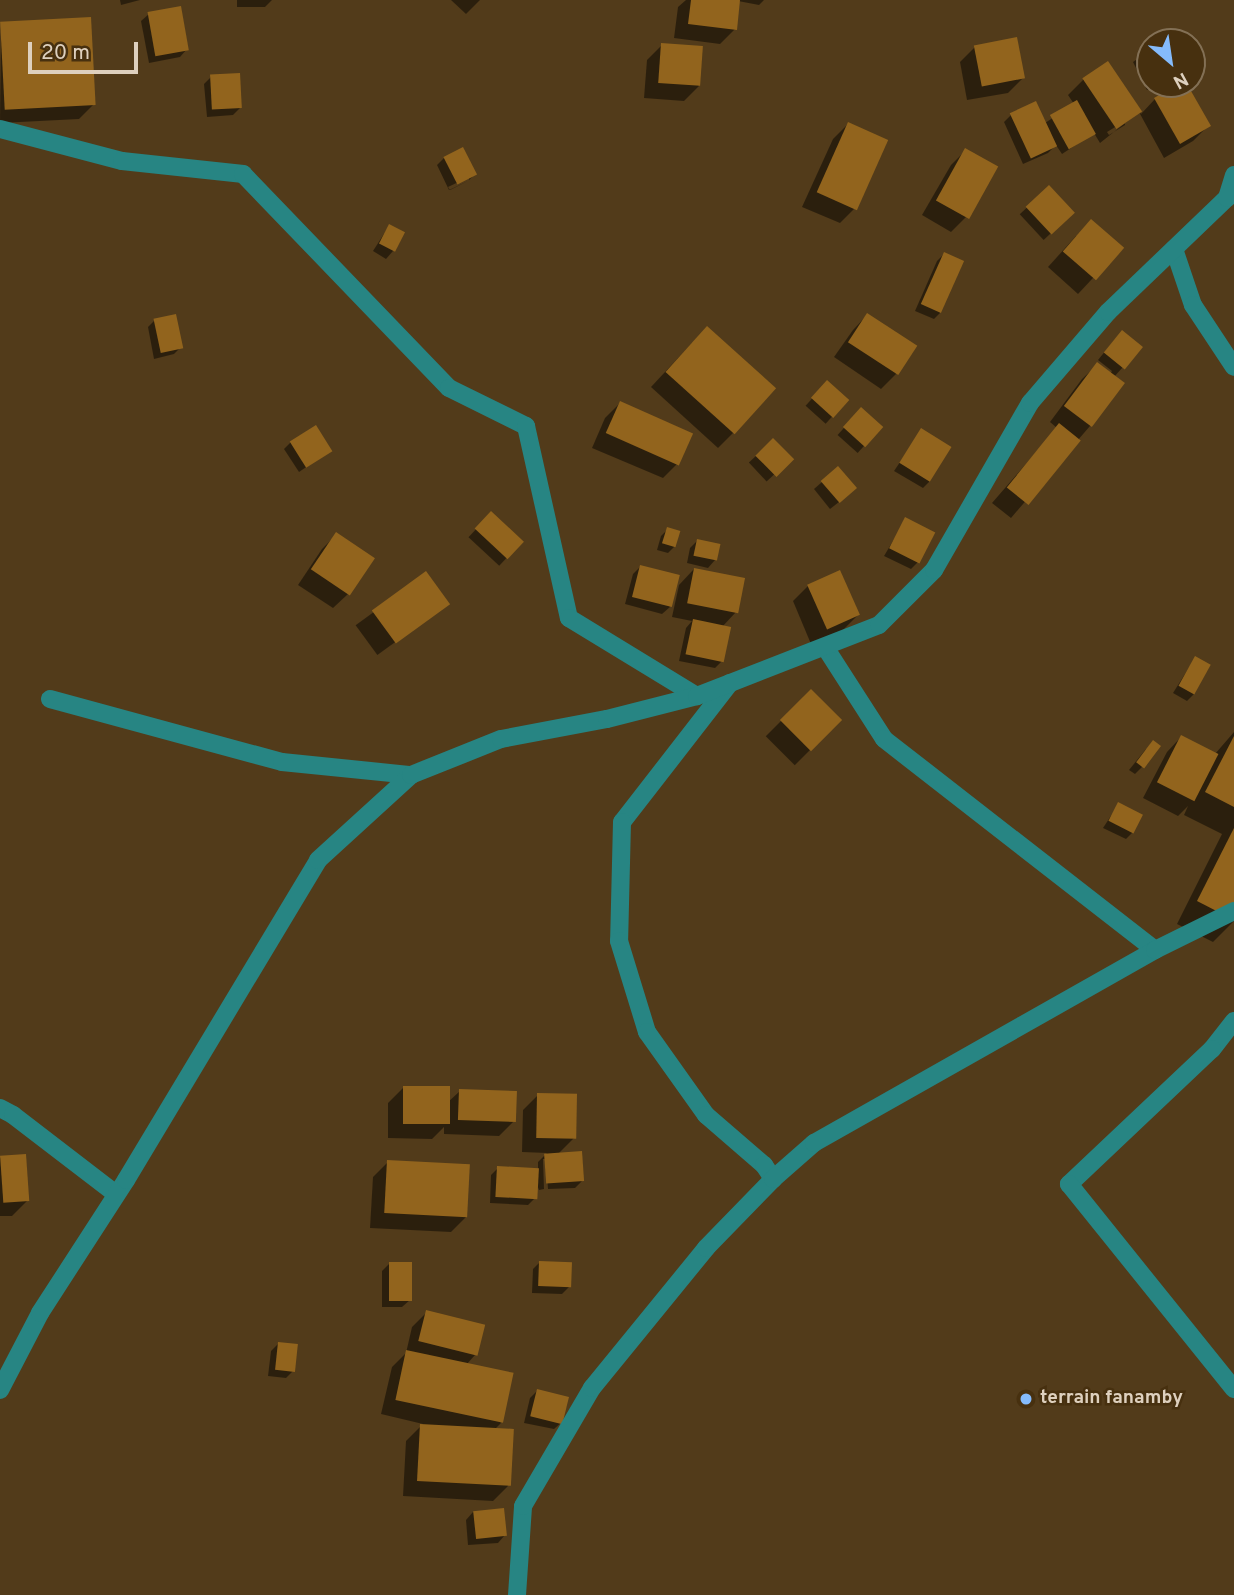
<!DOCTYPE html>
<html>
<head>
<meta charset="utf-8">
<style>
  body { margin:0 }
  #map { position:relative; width:1234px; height:1595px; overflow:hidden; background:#523b1a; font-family:Overpass,sans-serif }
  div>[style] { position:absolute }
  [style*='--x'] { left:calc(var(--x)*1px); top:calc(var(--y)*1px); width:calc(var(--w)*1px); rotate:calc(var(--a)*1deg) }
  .shadow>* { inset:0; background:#0007; transform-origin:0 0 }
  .building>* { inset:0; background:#92641d; transform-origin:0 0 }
  .minor>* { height:18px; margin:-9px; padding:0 9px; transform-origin:9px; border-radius:9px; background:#278583 }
  .dots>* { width:19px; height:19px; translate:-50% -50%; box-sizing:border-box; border:4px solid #47300f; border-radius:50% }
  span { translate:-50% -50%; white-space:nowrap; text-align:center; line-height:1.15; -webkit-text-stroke:5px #47300f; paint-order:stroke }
  .poi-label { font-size:19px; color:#ded0be; font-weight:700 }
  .left { translate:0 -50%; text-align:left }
  .north { position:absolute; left:1136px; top:28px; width:70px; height:70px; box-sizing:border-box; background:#47300f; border:2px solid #837055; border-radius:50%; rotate:151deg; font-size:19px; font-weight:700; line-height:28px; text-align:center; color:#ded0be }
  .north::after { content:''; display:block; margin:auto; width:24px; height:32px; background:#85bbfb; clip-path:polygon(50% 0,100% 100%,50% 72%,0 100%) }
  .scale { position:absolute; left:28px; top:42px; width:110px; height:32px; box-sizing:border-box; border:4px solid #ded0be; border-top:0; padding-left:9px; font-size:21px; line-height:24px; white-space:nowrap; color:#ded0be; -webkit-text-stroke:5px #47300f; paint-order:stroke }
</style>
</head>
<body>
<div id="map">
  <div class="shadow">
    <div style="clip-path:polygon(120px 0,140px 0,121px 5px)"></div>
    <div style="clip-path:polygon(237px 0,272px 0,265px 7px,237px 7px)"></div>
    <div style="clip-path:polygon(451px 0,480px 0,466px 14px)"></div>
    <div style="clip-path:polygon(686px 0,764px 0,759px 5px,738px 1px,735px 29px,720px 44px,674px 38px,678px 7px)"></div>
    <div style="clip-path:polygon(149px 14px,187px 49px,180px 57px,149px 63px,141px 21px)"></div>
    <div style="clip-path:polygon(1px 23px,94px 104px,79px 119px,0 123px)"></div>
    <div style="clip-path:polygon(662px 45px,699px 86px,684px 101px,644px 98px,647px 60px)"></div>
    <div style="clip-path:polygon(975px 47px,1023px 78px,1008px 93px,967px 100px,960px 62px)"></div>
    <div style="clip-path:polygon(1150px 50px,1150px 84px,1159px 84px,1147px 90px,1133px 62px)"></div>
    <div style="clip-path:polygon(evenodd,1108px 63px,1141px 114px,1155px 99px,1184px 84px,1208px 126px,1193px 141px,1164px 158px,1139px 112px,1100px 143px,1094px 133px,1062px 154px,1056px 145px,1048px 153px,1023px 164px,1004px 122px,1011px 115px,1036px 103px,1045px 123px,1074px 104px,1068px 95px,1083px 80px,1108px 63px,1125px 121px,1125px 125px,1109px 135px,1107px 132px,1125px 121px)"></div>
    <div style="clip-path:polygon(211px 77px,240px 108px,233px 115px,207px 117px,204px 84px)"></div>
    <div style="clip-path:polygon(848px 124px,885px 141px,855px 208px,840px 223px,802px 207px,833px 139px)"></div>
    <div style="clip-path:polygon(966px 150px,966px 217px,951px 232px,922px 215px,951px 165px)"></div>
    <div style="clip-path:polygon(444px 158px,475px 174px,469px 180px,469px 177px,448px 187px,450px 190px,468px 181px,449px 190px,437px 165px)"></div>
    <div style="left:1049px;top:187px;width:35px;height:40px;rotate:47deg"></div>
    <div style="clip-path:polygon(389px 226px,393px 251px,386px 259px,373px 251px)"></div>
    <div style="clip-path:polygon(1076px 236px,1121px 248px,1078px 294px,1048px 267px)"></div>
    <div style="clip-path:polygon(944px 254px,941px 312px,934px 319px,915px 311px,937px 261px)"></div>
    <div style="clip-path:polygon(867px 315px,896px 374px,881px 389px,834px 357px,853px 330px)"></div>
    <div style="clip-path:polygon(155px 320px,181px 347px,174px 354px,154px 359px,148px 327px)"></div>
    <div style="clip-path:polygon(1115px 339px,1140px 348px,1114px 377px,1090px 426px,1011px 518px,992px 503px,1057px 428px,1050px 422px,1082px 379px,1097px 365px,1110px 374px,1112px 371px,1098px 360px)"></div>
    <div style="clip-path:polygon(692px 343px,733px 433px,718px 448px,651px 387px)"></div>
    <div style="left:827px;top:382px;width:27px;height:32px;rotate:42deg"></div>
    <div style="clip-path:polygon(620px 403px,678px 463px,663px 478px,592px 448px,605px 418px)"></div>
    <div style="left:861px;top:409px;width:27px;height:35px;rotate:42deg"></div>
    <div style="clip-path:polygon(921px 431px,930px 481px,923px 488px,894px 471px)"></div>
    <div style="left:773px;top:440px;width:26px;height:33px;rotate:47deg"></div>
    <div style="clip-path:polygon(291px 442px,330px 451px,299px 472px,284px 449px)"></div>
    <div style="clip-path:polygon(838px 468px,848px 495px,830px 509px,814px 489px)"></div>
    <div style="left:491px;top:513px;width:42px;height:33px;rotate:43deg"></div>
    <div style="clip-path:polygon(906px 519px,918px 562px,911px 569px,884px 556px)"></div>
    <div style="clip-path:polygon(668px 529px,675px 546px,668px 553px,657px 550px,661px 536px)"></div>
    <div style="clip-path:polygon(337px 534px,348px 594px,333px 608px,298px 585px,322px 549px)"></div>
    <div style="clip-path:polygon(697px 541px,715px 560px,708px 568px,687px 563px,690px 548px)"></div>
    <div style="clip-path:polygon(640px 567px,670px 607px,662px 614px,625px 604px,633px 574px)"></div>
    <div style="clip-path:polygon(694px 569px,736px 612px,722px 627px,722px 661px,715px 668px,679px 661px,686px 628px,692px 621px,672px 617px,679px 585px)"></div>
    <div style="clip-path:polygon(839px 572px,858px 615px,843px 630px,811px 644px,793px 601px,808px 586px)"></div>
    <div style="left:426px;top:574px;width:37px;height:87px;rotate:54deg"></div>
    <div style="clip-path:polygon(1195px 658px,1194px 694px,1187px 701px,1173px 693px)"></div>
    <div style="left:811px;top:691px;width:41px;height:64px;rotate:45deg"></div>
    <div style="clip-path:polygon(1234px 732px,1234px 921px,1213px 942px,1177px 924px,1222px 834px,1184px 815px,1188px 806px,1178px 816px,1143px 798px,1167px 752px,1181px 737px,1215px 754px)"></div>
    <div style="clip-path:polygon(1146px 749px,1142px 767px,1135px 774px,1129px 770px)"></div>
    <div style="clip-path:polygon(1118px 805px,1133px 832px,1126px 839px,1103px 828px)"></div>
    <div style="clip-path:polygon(403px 1088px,447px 1103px,460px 1091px,514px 1121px,499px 1136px,444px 1134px,444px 1127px,432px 1139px,388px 1138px,388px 1103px)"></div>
    <div style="clip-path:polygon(538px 1095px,574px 1138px,558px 1154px,582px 1181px,575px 1188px,548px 1189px,546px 1159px,543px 1159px,544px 1189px,539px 1190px,536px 1182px,535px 1198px,528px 1205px,490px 1203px,491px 1175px,498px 1168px,538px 1169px,538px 1162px,547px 1153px,522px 1152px,523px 1110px)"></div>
    <div style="clip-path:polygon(0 1157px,27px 1201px,12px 1216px,0 1216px)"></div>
    <div style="clip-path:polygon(388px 1162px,466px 1217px,451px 1232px,370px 1228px,373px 1177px)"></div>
    <div style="clip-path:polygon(540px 1262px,569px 1287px,562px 1294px,532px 1293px,533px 1269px)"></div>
    <div style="clip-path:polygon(389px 1264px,410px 1300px,402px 1307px,382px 1307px,382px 1271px)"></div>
    <div style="clip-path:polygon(427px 1312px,475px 1355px,466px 1365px,501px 1423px,494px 1430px,508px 1486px,493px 1501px,403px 1496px,406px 1441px,423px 1424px,381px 1414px,392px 1367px,406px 1353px,412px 1327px)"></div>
    <div style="clip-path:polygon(278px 1344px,294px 1370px,286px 1378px,268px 1376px,271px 1351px)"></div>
    <div style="clip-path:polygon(537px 1391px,562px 1422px,554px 1429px,524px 1423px,530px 1398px)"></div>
    <div style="clip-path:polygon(473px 1512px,505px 1535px,498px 1543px,468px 1545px,466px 1520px)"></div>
  </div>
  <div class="building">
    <div style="clip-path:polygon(691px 0,740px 0,737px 30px,688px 24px)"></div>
    <div style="left:181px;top:6px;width:45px;height:34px;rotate:80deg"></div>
    <div style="left:91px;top:17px;width:88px;height:91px;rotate:87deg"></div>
    <div style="left:1017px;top:37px;width:42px;height:44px;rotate:79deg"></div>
    <div style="left:661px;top:43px;width:42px;height:40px;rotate:4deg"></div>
    <div style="clip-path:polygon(1150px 48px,1150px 76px,1139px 54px)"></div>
    <div style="left:1108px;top:61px;width:61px;height:31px;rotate:56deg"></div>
    <div style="left:240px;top:73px;width:35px;height:30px;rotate:87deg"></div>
    <div style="clip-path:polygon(1178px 84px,1187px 84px,1211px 126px,1180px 144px,1154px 98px)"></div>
    <div style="left:1077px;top:100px;width:39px;height:31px;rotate:61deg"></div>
    <div style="left:1036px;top:101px;width:50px;height:29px;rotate:65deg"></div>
    <div style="left:848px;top:122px;width:44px;height:77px;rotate:24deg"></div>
    <div style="left:463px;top:147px;width:31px;height:22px;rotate:63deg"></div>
    <div style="left:965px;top:148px;width:38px;height:60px;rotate:29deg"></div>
    <div style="left:1049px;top:185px;width:38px;height:32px;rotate:47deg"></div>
    <div style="left:1091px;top:219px;width:44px;height:43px;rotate:41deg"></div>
    <div style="left:389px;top:224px;width:18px;height:22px;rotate:27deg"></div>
    <div style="left:944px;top:252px;width:22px;height:57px;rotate:24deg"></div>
    <div style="left:867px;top:313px;width:60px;height:35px;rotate:33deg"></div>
    <div style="left:176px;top:314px;width:35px;height:23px;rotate:78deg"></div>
    <div style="left:707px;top:326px;width:93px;height:62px;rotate:42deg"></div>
    <div style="left:1122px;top:330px;width:27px;height:29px;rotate:39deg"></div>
    <div style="left:1097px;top:362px;width:35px;height:55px;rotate:37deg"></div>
    <div style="left:827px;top:380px;width:30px;height:24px;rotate:42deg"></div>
    <div style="left:620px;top:401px;width:80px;height:35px;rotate:24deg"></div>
    <div style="left:861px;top:407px;width:30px;height:27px;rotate:42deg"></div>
    <div style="left:1059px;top:423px;width:28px;height:83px;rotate:39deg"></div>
    <div style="left:316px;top:425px;width:31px;height:31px;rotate:58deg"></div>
    <div style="left:921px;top:428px;width:36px;height:41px;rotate:32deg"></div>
    <div style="left:773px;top:438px;width:30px;height:25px;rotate:45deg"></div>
    <div style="left:838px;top:466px;width:29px;height:23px;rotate:49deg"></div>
    <div style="left:491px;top:511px;width:45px;height:24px;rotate:43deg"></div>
    <div style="left:905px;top:517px;width:34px;height:35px;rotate:27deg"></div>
    <div style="left:667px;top:527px;width:14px;height:17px;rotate:17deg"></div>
    <div style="left:336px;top:532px;width:47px;height:45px;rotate:34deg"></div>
    <div style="left:697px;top:539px;width:24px;height:17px;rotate:12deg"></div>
    <div style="left:640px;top:565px;width:41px;height:33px;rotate:14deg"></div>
    <div style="left:694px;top:568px;width:52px;height:36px;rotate:11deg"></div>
    <div style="left:840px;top:570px;width:49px;height:36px;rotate:66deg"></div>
    <div style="left:426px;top:571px;width:41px;height:67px;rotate:54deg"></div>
    <div style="left:693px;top:619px;width:39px;height:36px;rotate:12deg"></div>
    <div style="left:1195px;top:656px;width:18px;height:34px;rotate:29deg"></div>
    <div style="left:811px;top:689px;width:44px;height:44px;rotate:45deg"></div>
    <div style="left:1181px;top:735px;width:42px;height:53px;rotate:27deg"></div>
    <div style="clip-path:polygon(1234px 736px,1234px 807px,1205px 792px)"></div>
    <div style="left:1153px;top:740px;width:10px;height:28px;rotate:37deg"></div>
    <div style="left:1118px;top:802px;width:28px;height:21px;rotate:27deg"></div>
    <div style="clip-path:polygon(1234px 828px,1234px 920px,1197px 901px)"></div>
    <div style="left:403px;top:1086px;width:47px;height:38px"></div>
    <div style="left:459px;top:1089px;width:58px;height:31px;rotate:2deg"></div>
    <div style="left:537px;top:1093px;width:40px;height:45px;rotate:1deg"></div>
    <div style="left:582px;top:1151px;width:30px;height:38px;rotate:86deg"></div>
    <div style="left:26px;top:1154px;width:47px;height:26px;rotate:86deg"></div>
    <div style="left:387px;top:1160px;width:83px;height:53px;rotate:3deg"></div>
    <div style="left:497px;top:1166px;width:42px;height:31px;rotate:3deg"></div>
    <div style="left:539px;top:1261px;width:33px;height:25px;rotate:2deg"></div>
    <div style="left:389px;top:1262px;width:23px;height:39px"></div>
    <div style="left:426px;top:1310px;width:61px;height:32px;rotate:14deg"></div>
    <div style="left:278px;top:1342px;width:20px;height:28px;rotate:6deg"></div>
    <div style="left:406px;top:1350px;width:110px;height:51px;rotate:12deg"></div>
    <div style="left:537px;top:1389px;width:33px;height:28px;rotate:14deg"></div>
    <div style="left:420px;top:1424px;width:94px;height:57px;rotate:3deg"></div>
    <div style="left:504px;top:1508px;width:28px;height:31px;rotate:84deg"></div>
  </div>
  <div class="minor">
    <div style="--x:0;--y:129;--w:126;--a:14.7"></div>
    <div style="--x:122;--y:161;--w:122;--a:6.1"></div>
    <div style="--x:243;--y:174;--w:297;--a:46.1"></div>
    <div style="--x:449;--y:388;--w:86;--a:26.3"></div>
    <div style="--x:526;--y:426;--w:197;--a:77.4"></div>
    <div style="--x:569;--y:618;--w:150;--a:31.4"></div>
    <div style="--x:1174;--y:249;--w:59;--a:71.3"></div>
    <div style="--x:1193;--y:305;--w:74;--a:56.5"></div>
    <div style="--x:825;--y:647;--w:109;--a:57.3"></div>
    <div style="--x:884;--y:739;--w:343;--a:37.9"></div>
    <div style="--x:730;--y:683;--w:176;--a:127.8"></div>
    <div style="--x:622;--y:822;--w:119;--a:91.4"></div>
    <div style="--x:619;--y:941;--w:95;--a:72.9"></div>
    <div style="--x:647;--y:1032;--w:102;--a:54.6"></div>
    <div style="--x:706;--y:1115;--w:77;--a:40.8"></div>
    <div style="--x:764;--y:1165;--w:17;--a:57"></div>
    <div style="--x:50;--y:699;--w:240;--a:15.2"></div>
    <div style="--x:282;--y:762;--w:130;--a:5.8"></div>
    <div style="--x:1234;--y:1021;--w:36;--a:128"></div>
    <div style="--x:1212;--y:1049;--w:197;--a:136.6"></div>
    <div style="--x:1069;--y:1184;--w:263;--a:51.2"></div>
    <div style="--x:0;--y:1108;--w:15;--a:28"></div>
    <div style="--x:13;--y:1115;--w:130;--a:37.5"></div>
    <div style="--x:0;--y:1390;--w:87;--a:-62.5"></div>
    <div style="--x:40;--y:1313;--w:158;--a:-57.1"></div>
    <div style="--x:126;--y:1180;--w:373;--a:-59"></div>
    <div style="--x:318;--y:860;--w:126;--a:-42.4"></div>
    <div style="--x:411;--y:775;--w:97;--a:-21.8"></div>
    <div style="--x:501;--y:739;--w:108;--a:-10.7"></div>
    <div style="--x:607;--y:719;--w:93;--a:-14.3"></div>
    <div style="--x:697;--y:696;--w:195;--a:-21.3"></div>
    <div style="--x:879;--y:625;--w:78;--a:-45"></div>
    <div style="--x:934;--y:570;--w:193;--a:-60.1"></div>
    <div style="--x:1030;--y:403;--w:120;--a:-49.4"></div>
    <div style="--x:1108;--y:312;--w:165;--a:-43.8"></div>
    <div style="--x:1227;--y:198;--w:24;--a:-73"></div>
    <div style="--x:517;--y:1595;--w:89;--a:-86.1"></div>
    <div style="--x:523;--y:1506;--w:137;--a:-59.7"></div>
    <div style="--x:592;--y:1388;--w:181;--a:-50.8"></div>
    <div style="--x:706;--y:1248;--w:96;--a:-45.8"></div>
    <div style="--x:773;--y:1179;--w:55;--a:-41.3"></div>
    <div style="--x:814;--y:1143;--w:392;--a:-29.5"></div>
    <div style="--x:1155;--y:950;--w:88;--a:-26.3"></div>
  </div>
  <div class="dots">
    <div style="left:1026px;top:1399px;background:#85bbfb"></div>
  </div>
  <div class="poi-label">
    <span class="left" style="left:1040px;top:1399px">terrain fanamby</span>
  </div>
  <div class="north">N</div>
  <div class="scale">20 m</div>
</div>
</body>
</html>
